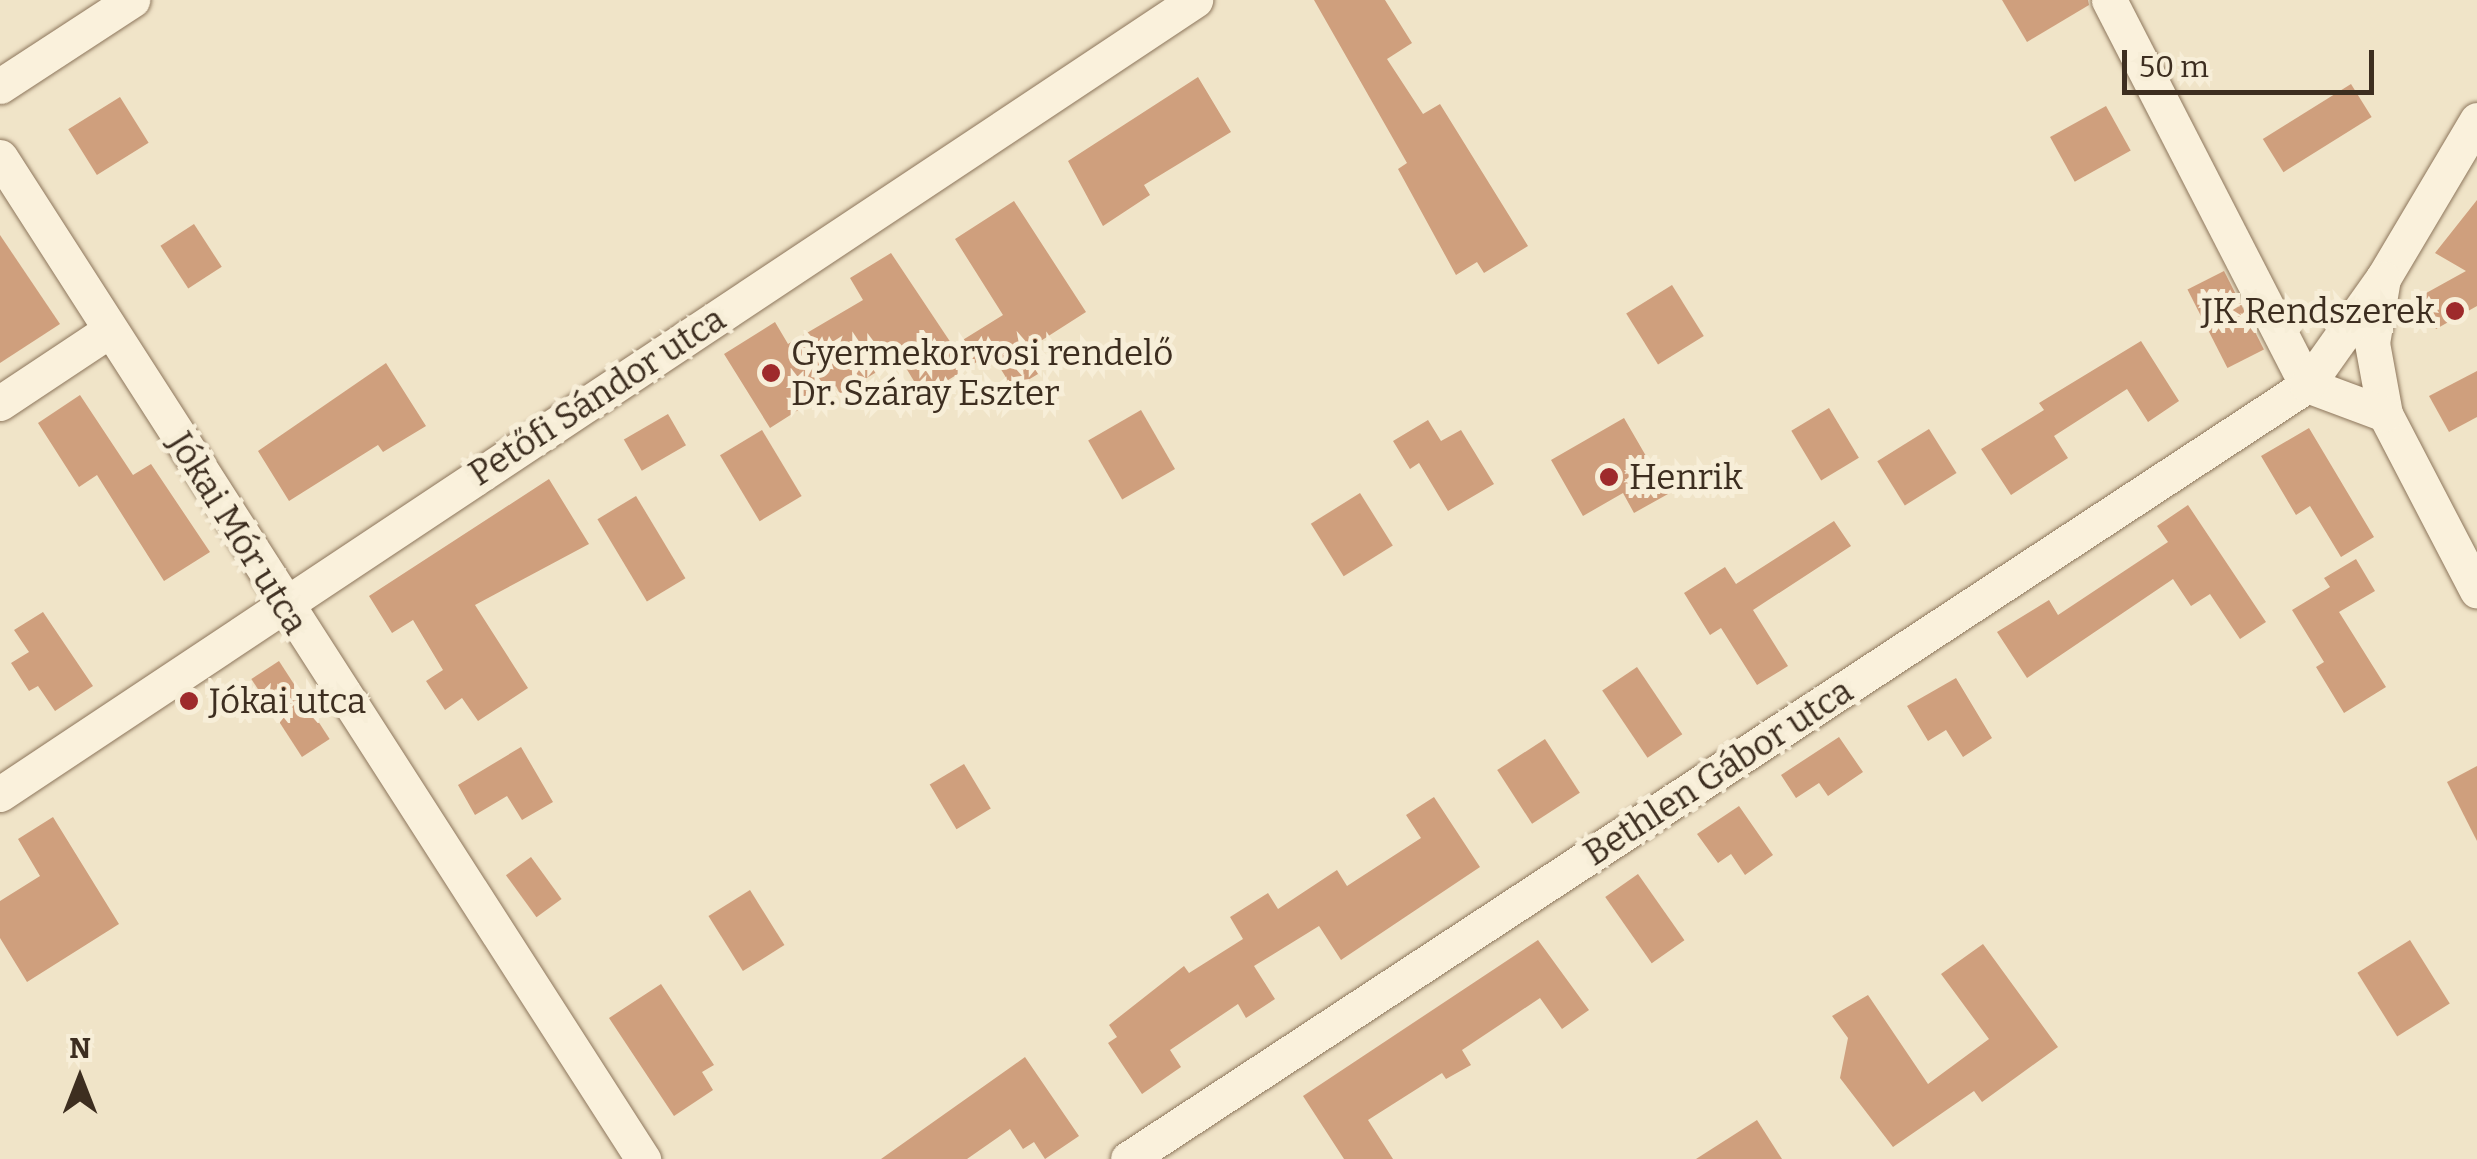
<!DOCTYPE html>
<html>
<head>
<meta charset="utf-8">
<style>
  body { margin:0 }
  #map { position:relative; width:2477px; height:1159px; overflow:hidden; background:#f0e4c8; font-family:Bitter,serif }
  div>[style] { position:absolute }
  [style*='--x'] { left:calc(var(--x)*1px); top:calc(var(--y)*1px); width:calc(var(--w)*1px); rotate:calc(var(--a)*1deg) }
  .building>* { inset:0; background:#cf9f7d; transform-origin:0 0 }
  .roads { filter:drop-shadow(0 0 2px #8d765c) drop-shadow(0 0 2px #8d765c) }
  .minor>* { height:35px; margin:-17.5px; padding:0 17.5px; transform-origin:17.5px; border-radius:17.5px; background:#faf1dc }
  .dots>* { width:28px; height:28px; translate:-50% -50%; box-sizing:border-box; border:5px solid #f7eed8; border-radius:50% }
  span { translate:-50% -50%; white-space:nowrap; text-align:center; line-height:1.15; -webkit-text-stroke:10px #f7eed8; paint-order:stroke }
  .poi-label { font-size:35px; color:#3d2e20 }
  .right { translate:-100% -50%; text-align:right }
  .left { translate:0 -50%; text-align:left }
  .street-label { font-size:35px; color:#3d2e20 }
  .north { position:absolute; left:30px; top:1029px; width:100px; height:100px; -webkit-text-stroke:8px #f7eed8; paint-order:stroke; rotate:0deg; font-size:28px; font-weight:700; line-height:40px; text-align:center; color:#3d2e20 }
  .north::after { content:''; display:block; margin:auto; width:35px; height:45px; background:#3d2e20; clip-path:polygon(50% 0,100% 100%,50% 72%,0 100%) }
  .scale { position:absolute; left:2122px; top:50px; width:252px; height:45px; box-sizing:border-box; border:5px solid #3d2e20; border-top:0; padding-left:12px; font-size:30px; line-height:35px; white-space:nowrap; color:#3d2e20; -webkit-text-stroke:8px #f7eed8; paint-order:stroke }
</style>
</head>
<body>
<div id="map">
  <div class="building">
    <div style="clip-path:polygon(1314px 0,1385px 0,1412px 43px,1387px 59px,1423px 114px,1440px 104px,1528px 246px,1484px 273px,1477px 262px,1456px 275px,1398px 169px,1407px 163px)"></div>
    <div style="clip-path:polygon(2002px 0,2088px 0,2089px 5px,2027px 42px)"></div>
    <div style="clip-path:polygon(1198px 77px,1231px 132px,1144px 185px,1150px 195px,1103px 226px,1068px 161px)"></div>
    <div style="left:2351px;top:84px;width:39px;height:104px;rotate:58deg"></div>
    <div style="left:120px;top:97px;width:54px;height:61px;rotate:58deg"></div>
    <div style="left:2106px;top:106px;width:51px;height:64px;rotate:61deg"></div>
    <div style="clip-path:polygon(2477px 200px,2477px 306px,2436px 329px,2419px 297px,2466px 271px,2435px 253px)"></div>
    <div style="clip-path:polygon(1014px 201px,1086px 312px,1025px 351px,1038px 374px,1013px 389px,991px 353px,923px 396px,900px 358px,840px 394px,836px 386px,770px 428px,724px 354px,775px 322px,788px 344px,863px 300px,850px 278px,891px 253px,953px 346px,1003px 315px,955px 239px)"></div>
    <div style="left:194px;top:224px;width:51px;height:40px;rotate:57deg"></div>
    <div style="clip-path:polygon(0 235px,60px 324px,0 363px)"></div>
    <div style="left:2224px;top:271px;width:88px;height:41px;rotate:63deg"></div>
    <div style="left:1672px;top:285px;width:60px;height:54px;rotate:58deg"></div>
    <div style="clip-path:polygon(2141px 341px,2179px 401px,2148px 422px,2127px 389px,2054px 436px,2068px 458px,2011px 495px,1981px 449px,2044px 410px,2039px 403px)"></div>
    <div style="clip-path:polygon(386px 363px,426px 426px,383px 452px,378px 445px,289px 501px,258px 451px)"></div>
    <div style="clip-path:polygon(2477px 371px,2477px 417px,2449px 432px,2429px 396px)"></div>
    <div style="clip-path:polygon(80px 395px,133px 475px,151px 464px,210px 552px,164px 581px,97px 475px,79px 487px,38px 423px)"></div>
    <div style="left:1829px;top:408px;width:58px;height:44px;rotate:59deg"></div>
    <div style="left:1141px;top:410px;width:68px;height:61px;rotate:60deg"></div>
    <div style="left:668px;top:414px;width:36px;height:51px;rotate:60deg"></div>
    <div style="clip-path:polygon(1624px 418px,1668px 494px,1634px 513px,1623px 493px,1583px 516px,1551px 460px)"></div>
    <div style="clip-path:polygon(1428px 420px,1441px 441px,1461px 430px,1494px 484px,1448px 511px,1419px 463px,1410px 469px,1393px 441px)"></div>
    <div style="clip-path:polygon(2309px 428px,2374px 537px,2341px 557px,2310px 506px,2296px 515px,2261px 456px)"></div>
    <div style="left:1929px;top:429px;width:52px;height:61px;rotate:58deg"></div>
    <div style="left:762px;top:430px;width:77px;height:49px;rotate:59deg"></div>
    <div style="clip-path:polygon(549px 479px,589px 544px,475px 605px,528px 688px,478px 721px,462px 698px,445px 710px,426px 681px,443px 670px,413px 620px,392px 633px,369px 596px)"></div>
    <div style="left:1360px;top:493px;width:62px;height:58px;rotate:58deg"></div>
    <div style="left:636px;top:496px;width:96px;height:45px;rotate:59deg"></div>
    <div style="clip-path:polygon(2188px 505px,2266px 622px,2240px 639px,2210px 594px,2191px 606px,2173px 579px,2027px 678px,1997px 632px,2049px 600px,2058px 615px,2168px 542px,2157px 526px)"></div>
    <div style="clip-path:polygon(1834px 521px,1851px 546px,1753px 610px,1788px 666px,1757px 685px,1721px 628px,1710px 635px,1684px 593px,1725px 567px,1736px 584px)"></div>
    <div style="clip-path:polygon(2356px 559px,2375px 591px,2339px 612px,2386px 687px,2344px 713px,2316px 667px,2324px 662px,2292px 610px,2330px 587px,2324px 578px)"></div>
    <div style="clip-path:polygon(43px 612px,93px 686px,55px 711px,38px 686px,29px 691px,11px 663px,29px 652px,14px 630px)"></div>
    <div style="left:279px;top:661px;width:93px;height:33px;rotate:57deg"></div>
    <div style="left:1637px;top:667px;width:81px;height:42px;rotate:56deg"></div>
    <div style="clip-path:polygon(1956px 678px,1992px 738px,1963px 757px,1946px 730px,1928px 741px,1907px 706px)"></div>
    <div style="clip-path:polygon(1839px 737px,1863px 772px,1828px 796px,1819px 783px,1796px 798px,1781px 775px)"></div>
    <div style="left:1545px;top:739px;width:64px;height:57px;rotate:57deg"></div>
    <div style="clip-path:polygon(521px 747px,553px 802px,522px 820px,507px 796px,475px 815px,458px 785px)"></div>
    <div style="left:964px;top:764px;width:52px;height:40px;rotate:59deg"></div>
    <div style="clip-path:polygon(2477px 766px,2477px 841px,2447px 782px)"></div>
    <div style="clip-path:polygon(1434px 797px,1480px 867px,1341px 960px,1319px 926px,1254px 966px,1275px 999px,1246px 1018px,1238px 1004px,1170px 1050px,1181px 1067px,1142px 1094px,1108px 1043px,1117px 1037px,1109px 1025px,1184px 966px,1189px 973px,1243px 939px,1230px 917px,1268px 893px,1278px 909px,1337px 870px,1347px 886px,1421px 838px,1406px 815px)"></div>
    <div style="clip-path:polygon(1739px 806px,1773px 855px,1745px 875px,1731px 854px,1718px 863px,1697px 834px)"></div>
    <div style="clip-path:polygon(53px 817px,119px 924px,27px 982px,0 938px,0 901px,40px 876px,18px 839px)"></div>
    <div style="left:531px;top:857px;width:52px;height:31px;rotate:54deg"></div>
    <div style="left:1638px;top:874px;width:81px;height:40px;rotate:55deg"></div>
    <div style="left:750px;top:890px;width:65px;height:49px;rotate:58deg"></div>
    <div style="clip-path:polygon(1538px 940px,1589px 1010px,1562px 1029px,1540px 998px,1462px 1050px,1471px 1065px,1446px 1079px,1442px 1073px,1368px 1120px,1393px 1159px,1344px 1159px,1303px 1096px)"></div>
    <div style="left:2410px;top:940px;width:75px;height:62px;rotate:58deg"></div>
    <div style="clip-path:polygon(1983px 944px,2058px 1047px,1982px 1102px,1974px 1091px,1893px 1147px,1840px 1078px,1848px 1038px,1832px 1016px,1868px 995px,1928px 1084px,1989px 1039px,1941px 974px)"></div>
    <div style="clip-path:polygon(661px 984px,714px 1065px,702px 1072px,713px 1090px,674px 1116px,609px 1018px)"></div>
    <div style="clip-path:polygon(1025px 1057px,1079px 1136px,1045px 1159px,1034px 1142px,1023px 1149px,1010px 1129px,967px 1159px,881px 1159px)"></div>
    <div style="clip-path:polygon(1757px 1120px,1782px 1159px,1696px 1159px)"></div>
  </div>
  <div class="roads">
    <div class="minor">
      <div style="--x:2109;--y:0;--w:433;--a:62.8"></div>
      <div style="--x:0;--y:86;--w:158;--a:-33.1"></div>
      <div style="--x:2477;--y:120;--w:184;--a:120.7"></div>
      <div style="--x:2383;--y:278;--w:66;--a:99.6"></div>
      <div style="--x:2372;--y:343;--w:72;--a:79.6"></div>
      <div style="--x:2385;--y:414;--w:199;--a:62.5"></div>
      <div style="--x:0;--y:157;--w:1191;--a:57.31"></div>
      <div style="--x:2307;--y:385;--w:83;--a:20.4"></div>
      <div style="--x:0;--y:403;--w:132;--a:-33.6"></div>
      <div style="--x:0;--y:794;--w:1435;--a:-33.6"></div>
      <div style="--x:1128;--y:1159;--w:1410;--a:-33.28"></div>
      <div style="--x:2307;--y:385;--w:131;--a:-54.6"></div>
    </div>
  </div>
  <div class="dots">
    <div style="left:2455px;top:311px;background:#9e2a2b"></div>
    <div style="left:771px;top:373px;background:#9e2a2b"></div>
    <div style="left:1609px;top:477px;background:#9e2a2b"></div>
    <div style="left:189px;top:701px;background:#9e2a2b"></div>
  </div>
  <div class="poi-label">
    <span class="right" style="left:2435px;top:311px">JK Rendszerek</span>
    <span class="left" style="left:791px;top:373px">Gyermekorvosi rendelő<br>Dr. Száray Eszter</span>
    <span class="left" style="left:1629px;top:477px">Henrik</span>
    <span class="left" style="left:209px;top:701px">Jókai utca</span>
  </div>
  <div class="street-label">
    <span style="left:597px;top:396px;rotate:-33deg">Petőfi Sándor utca</span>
    <span style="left:238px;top:533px;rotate:58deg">Jókai Mór utca</span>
    <span style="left:1718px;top:772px;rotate:-33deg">Bethlen Gábor utca</span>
  </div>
  <div class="north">N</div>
  <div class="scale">50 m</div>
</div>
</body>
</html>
